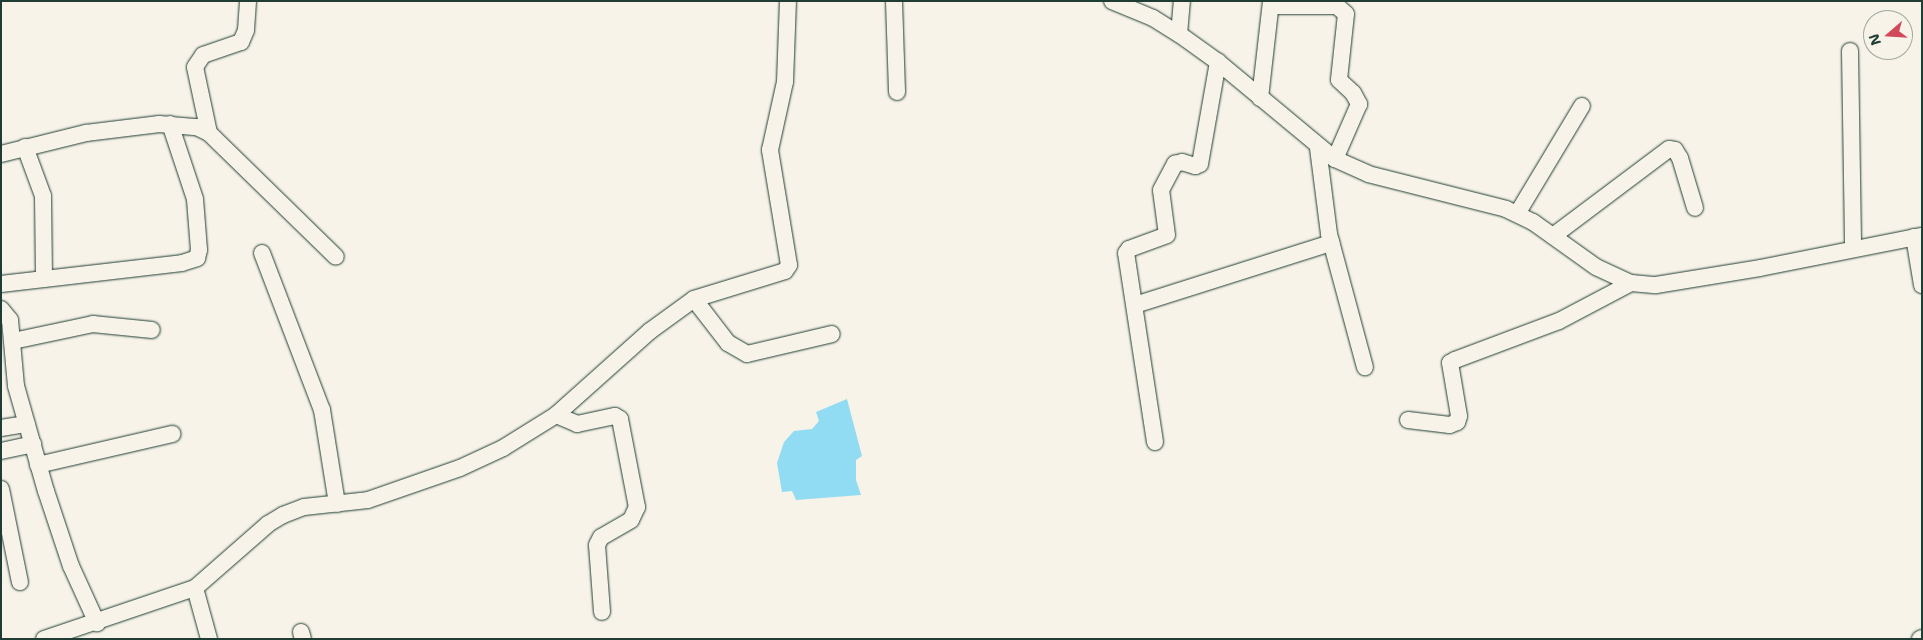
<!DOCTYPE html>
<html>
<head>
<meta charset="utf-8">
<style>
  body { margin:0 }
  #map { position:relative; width:1923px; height:640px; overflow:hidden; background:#f7f3e8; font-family:"Shantell Sans",sans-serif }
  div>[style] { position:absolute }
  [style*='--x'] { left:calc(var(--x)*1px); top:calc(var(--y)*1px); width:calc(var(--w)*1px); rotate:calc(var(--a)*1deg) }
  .water>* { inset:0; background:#91dcf2 }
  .roads { filter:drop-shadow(0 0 1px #1f3d34) drop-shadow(0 0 1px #1f3d34) }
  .minor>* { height:16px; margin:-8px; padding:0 8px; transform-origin:8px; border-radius:8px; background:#f7f3e8 }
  span { translate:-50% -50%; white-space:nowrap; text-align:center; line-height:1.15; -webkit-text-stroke:4px #f7f3e8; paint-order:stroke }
  .frame { position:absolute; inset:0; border:2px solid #1f3d34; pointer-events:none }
  .north { position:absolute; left:1863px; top:10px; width:50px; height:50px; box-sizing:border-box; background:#f7f3e8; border:1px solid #a1aaa0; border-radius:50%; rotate:251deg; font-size:14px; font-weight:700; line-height:20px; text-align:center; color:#1f3d34 }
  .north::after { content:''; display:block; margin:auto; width:18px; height:22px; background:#d1495b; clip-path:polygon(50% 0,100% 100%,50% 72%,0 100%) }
</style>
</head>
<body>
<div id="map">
  <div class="water">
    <div style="clip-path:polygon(847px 399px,862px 456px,856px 460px,856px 480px,861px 495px,796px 500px,792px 491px,782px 492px,777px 463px,784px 442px,794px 431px,812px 429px,819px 421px,816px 412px)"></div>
  </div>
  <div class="roads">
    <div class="minor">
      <div style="--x:894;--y:1;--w:91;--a:88.1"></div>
      <div style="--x:1112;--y:1;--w:44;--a:22.5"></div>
      <div style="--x:1153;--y:18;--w:31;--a:32"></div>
      <div style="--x:1179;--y:34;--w:48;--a:35.7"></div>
      <div style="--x:1218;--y:62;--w:152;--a:39.7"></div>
      <div style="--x:1335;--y:159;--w:36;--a:24"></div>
      <div style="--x:1368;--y:174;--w:142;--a:14.2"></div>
      <div style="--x:1506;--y:209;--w:30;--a:26"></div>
      <div style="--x:1533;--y:222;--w:77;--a:35.5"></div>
      <div style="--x:1596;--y:267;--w:38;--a:25"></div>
      <div style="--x:1631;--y:283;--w:25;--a:5"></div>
      <div style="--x:1656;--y:285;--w:105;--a:-9.3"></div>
      <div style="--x:1760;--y:268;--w:165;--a:-11.2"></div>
      <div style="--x:1271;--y:6;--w:66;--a:0"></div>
      <div style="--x:1337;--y:6;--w:12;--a:42"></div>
      <div style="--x:1346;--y:14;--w:66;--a:96.1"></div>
      <div style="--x:1339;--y:80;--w:19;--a:43"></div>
      <div style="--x:1353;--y:93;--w:13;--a:61"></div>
      <div style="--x:1359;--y:104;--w:60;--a:113.6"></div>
      <div style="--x:1179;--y:34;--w:33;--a:-85"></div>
      <div style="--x:1850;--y:51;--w:197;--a:89.1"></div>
      <div style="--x:1260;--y:98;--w:98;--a:-83.5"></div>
      <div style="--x:209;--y:133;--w:67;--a:-102"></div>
      <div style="--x:195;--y:67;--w:14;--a:-56"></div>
      <div style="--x:203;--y:55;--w:40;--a:-18.9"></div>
      <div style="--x:241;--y:42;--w:13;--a:-67"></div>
      <div style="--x:246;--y:30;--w:29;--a:-86"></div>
      <div style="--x:25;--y:147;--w:52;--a:69.8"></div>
      <div style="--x:43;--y:196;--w:83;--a:89.3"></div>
      <div style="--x:1318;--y:148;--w:87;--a:82.7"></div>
      <div style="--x:1329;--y:234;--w:138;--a:74.9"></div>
      <div style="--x:1;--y:154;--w:88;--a:-13.9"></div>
      <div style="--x:86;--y:133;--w:74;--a:-7"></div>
      <div style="--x:159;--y:124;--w:38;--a:5"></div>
      <div style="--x:197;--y:127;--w:13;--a:27"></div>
      <div style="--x:209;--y:133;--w:177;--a:44.3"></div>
      <div style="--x:1517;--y:214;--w:126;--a:-59"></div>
      <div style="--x:1553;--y:236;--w:145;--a:-36.9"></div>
      <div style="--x:1669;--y:149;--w:6;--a:9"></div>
      <div style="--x:1675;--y:150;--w:9;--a:58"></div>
      <div style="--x:1680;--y:158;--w:52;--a:73.3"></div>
      <div style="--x:1914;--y:237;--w:49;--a:80.5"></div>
      <div style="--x:262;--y:253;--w:168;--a:69.1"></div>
      <div style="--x:322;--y:410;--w:95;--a:80.9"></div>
      <div style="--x:1;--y:284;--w:182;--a:-6.6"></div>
      <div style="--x:182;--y:263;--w:16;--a:-18"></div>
      <div style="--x:197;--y:258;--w:8;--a:-76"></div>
      <div style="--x:199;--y:250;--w:51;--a:-94.5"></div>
      <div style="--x:195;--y:199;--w:79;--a:-108.4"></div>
      <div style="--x:694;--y:299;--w:56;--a:52.3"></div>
      <div style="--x:728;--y:343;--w:22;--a:30"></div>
      <div style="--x:747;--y:354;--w:87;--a:-13.2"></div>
      <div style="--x:1135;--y:305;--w:206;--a:-17.6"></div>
      <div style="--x:1;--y:309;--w:14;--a:51"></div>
      <div style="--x:10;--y:320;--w:66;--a:84.8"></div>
      <div style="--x:16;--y:386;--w:109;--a:74.1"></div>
      <div style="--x:46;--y:491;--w:79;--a:71.6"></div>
      <div style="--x:71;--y:566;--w:63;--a:65.5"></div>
      <div style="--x:13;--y:341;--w:82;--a:-12"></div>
      <div style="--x:93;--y:324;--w:59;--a:5.8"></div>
      <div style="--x:556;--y:415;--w:23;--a:23"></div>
      <div style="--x:577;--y:424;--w:39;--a:-12"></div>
      <div style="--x:615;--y:416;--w:6;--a:31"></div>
      <div style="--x:620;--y:419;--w:90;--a:79.1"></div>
      <div style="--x:637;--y:507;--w:14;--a:115"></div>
      <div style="--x:631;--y:520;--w:34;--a:150"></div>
      <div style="--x:601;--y:537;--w:9;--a:117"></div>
      <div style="--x:597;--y:545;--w:67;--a:85.7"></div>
      <div style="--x:1408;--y:420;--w:42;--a:6.8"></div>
      <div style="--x:1450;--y:425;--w:8;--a:-23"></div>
      <div style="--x:1457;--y:422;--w:6;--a:-72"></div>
      <div style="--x:1459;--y:416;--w:54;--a:-99.6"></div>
      <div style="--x:1450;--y:363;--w:6;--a:-31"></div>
      <div style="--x:1455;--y:360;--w:111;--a:-20.6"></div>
      <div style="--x:1559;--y:321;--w:81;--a:-27.8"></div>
      <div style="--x:1;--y:428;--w:26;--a:-9"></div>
      <div style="--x:1155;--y:442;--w:191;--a:-98.7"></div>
      <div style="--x:1126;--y:253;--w:5;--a:-53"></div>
      <div style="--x:1129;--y:249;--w:40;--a:-20.2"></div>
      <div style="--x:1167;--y:235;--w:45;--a:-97.6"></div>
      <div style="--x:1161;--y:190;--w:30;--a:-62"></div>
      <div style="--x:1175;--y:164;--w:7;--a:-16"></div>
      <div style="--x:1182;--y:162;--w:14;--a:17"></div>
      <div style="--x:1195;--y:166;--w:5;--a:-22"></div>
      <div style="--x:1200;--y:164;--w:104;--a:-80"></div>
      <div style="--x:1;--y:451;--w:33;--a:-12"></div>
      <div style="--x:38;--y:465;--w:138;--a:-13"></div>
      <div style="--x:1;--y:489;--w:95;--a:78.5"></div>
      <div style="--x:195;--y:588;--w:53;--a:74.6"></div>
      <div style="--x:301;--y:632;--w:7;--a:74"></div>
      <div style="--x:44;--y:639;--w:159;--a:-18.7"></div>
      <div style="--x:195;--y:588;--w:97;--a:-41.2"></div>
      <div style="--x:268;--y:524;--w:17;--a:-31"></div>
      <div style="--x:283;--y:515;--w:22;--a:-21"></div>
      <div style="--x:304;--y:507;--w:64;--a:-6.2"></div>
      <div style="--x:368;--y:500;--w:97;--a:-19.2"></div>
      <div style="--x:460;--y:468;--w:47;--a:-24.9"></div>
      <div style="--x:503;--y:448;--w:62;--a:-31.9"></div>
      <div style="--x:556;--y:415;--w:126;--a:-41.8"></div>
      <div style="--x:650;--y:331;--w:54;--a:-36"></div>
      <div style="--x:694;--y:299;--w:95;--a:-17.1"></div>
      <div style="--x:785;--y:271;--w:7;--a:-56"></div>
      <div style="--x:789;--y:265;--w:117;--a:-99.4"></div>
      <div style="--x:770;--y:150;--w:70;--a:-77.6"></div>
      <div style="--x:785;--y:82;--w:81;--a:-87.9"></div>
      <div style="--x:1920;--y:639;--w:2;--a:-27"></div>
    </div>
  </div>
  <div class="frame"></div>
  <div class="north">N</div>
</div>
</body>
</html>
